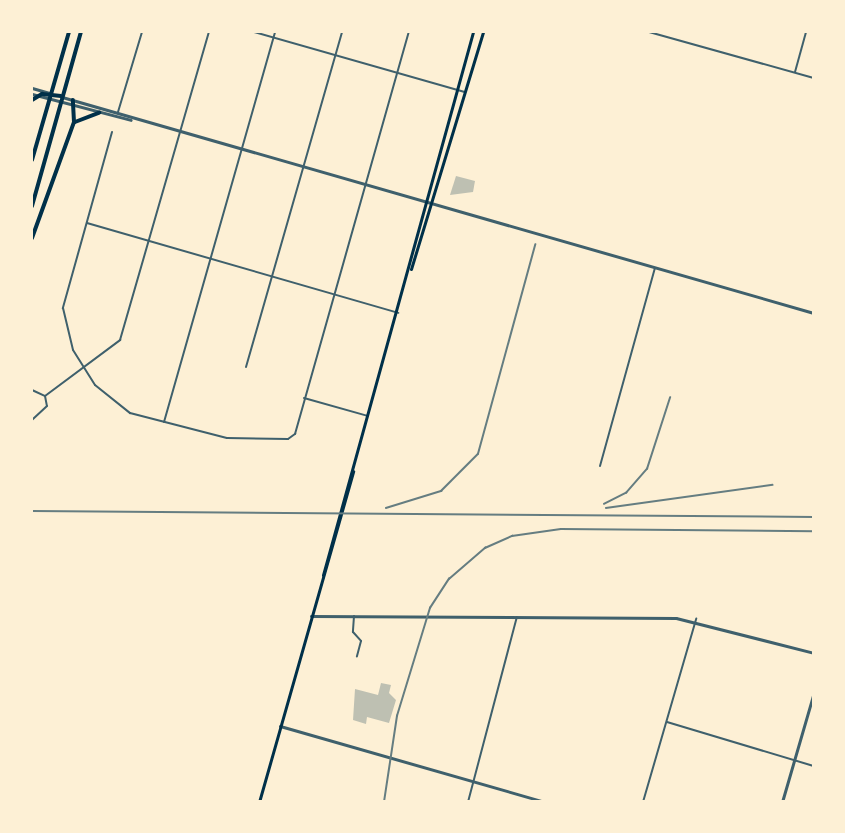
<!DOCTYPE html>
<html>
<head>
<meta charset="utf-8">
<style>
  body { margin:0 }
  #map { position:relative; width:845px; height:833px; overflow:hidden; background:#fdf0d5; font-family:"Playfair Display",serif }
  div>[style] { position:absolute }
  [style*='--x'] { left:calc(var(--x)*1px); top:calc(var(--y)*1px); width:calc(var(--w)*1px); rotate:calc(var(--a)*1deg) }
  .building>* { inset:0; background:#bec0b2 }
  .minor>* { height:2px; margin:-1px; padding:0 1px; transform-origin:1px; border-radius:1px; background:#3f606c }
  .tertiary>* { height:3px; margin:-1.5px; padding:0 1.5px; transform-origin:1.5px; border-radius:1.5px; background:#3f606c }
  .secondary>* { height:3px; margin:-1.5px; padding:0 1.5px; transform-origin:1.5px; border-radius:1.5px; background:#003049 }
  .motorway>* { height:4px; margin:-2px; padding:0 2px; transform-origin:2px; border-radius:2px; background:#003049 }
  .rail>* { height:1.5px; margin:-0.75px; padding:0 0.75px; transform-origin:0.75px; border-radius:0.75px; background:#657d81 }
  span { translate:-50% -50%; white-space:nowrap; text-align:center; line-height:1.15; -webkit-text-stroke:4.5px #fdf0d5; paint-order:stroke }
  .frame { position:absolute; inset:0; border:33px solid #fdf0d5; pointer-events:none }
</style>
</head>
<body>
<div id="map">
  <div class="building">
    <div style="clip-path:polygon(456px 176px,475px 181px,473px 192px,450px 195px)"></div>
    <div style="clip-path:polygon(381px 683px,391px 685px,389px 693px,396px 700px,389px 723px,367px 717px,366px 724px,353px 720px,355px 689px,378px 695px)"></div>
  </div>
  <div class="minor">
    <div style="--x:254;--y:32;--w:219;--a:15.9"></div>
    <div style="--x:649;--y:32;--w:171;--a:15.6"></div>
    <div style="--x:795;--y:72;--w:41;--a:-74.6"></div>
    <div style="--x:118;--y:112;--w:84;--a:-73.3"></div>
    <div style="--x:112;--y:132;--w:183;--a:105.6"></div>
    <div style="--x:63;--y:308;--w:43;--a:76.6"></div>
    <div style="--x:73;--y:350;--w:41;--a:57.8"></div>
    <div style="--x:95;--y:385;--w:45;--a:38.7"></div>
    <div style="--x:130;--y:413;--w:100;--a:14.5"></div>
    <div style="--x:227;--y:438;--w:61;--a:0.9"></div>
    <div style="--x:288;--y:439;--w:9;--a:-36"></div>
    <div style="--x:295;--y:434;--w:418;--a:-74.2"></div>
    <div style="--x:87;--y:223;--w:324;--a:16.1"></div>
    <div style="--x:246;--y:367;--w:348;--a:-74"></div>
    <div style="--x:32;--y:390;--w:14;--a:25"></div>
    <div style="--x:45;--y:396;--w:10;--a:79"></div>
    <div style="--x:47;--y:406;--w:21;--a:137"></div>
    <div style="--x:45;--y:396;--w:94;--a:-36.7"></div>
    <div style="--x:120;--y:340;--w:321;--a:-73.9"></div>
    <div style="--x:304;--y:398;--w:66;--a:15.7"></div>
    <div style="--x:164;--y:422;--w:405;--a:-74.1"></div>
    <div style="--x:600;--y:466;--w:205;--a:-74.5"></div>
    <div style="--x:813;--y:474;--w:3;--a:-72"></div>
    <div style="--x:354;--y:616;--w:16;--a:94"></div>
    <div style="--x:353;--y:632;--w:12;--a:48"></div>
    <div style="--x:361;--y:641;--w:16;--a:105"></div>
    <div style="--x:667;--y:722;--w:153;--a:16.7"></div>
    <div style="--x:468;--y:802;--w:191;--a:-75.2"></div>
    <div style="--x:643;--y:802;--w:191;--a:-73.8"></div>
  </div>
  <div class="tertiary">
    <div style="--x:32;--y:88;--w:19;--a:16"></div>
    <div style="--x:32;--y:94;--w:102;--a:14.7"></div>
    <div style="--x:62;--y:97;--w:782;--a:16.03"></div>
    <div style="--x:311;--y:616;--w:365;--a:0.3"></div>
    <div style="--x:676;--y:618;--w:142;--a:14.2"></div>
    <div style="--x:280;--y:726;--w:276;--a:16"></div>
    <div style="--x:782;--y:802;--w:115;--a:-73.8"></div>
  </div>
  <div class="secondary">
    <div style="--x:411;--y:269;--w:248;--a:-73.1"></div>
    <div style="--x:323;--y:575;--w:563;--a:-74.56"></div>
    <div style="--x:259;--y:802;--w:344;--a:-74.1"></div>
  </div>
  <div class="motorway">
    <div style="--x:32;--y:100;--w:12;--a:-31"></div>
    <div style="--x:42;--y:94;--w:19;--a:6"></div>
    <div style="--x:75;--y:122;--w:26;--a:-21"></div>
    <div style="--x:32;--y:160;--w:133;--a:-73.9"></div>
    <div style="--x:32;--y:206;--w:181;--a:-74.3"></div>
    <div style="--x:32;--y:238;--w:123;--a:-70.1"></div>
    <div style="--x:74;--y:122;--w:22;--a:-93"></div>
  </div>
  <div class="rail">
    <div style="--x:604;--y:504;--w:25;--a:-27"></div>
    <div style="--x:626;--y:493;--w:32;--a:-49"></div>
    <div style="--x:647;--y:469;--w:75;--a:-72.1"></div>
    <div style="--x:386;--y:508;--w:58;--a:-17.2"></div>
    <div style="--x:441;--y:491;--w:52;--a:-45"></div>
    <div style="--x:478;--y:454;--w:217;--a:-74.7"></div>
    <div style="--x:606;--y:508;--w:168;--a:-7.9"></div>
    <div style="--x:32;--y:511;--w:782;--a:0.44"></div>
    <div style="--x:384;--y:802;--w:87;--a:-81.4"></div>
    <div style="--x:397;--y:716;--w:113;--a:-73"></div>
    <div style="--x:430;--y:608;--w:35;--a:-57"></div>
    <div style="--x:449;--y:579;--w:48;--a:-40.7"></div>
    <div style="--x:485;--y:548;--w:30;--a:-24"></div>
    <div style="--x:512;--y:536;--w:49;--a:-8.1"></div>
    <div style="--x:561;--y:529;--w:253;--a:0.5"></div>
  </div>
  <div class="frame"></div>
</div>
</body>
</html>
